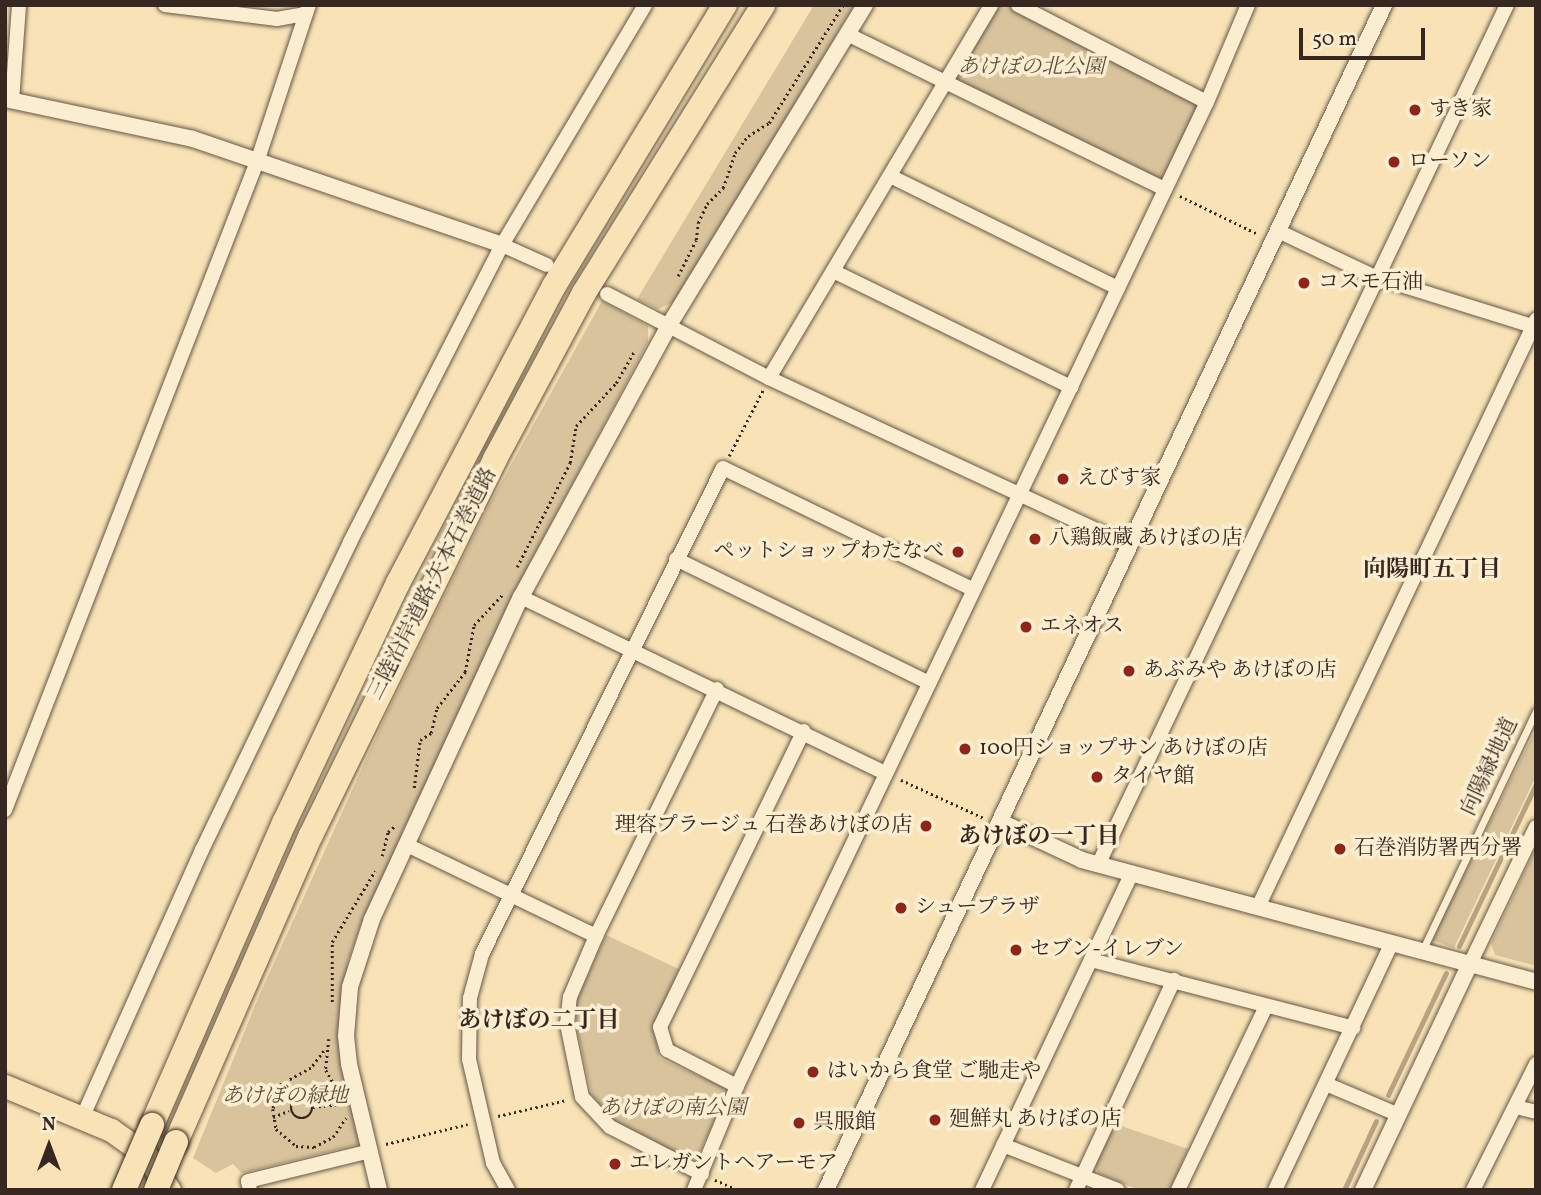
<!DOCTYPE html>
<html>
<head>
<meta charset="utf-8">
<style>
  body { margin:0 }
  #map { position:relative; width:1541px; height:1195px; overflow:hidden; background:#f9e3b6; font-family:Vollkorn,"Noto Serif JP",serif }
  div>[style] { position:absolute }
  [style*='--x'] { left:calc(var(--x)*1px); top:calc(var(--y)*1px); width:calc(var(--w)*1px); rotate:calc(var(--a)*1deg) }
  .green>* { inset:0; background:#d8c39c }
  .stream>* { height:5px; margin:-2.5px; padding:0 2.5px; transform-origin:2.5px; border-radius:2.5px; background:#b7a383 }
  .path>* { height:2.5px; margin-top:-1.25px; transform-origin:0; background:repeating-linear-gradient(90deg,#362720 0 2px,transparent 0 5.5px) }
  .path>.ring { margin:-1.25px; padding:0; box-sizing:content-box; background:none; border:2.5px solid #362720; border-radius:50% }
  .roads { filter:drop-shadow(0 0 2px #675646) drop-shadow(0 0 2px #675646) }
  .service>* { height:7px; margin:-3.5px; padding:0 3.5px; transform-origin:3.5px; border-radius:3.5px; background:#fbedd0 }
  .minor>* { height:14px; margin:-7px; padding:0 7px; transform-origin:7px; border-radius:7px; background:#fbedd0 }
  .tertiary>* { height:16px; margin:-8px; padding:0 8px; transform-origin:8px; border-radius:8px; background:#fbedd0 }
  .trunk>* { height:23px; margin:-11.5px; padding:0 11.5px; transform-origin:11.5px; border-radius:11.5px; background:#f9e3b6 }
  .motorway>* { height:24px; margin:-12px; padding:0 12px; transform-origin:12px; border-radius:12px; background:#f9e3b6 }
  .bridges { filter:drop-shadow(0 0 2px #362720) drop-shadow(0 0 2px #362720) }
  .motorway-bridge>* { height:24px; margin:-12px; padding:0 12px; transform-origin:12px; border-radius:12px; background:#f9e3b6 }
  .dots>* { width:19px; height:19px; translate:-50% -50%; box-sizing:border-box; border:4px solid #fbedd0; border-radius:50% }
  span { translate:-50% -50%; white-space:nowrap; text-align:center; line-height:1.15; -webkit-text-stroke:7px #fbedd0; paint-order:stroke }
  .park-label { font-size:21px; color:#5e4e3f; font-style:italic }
  .poi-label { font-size:21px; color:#362720 }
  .left { translate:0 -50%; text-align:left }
  .right { translate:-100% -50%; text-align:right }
  .street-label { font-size:21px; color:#362720 }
  .neighbourhood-label { font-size:23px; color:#362720; font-weight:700 }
  .frame { position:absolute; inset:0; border:7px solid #362720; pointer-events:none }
  .north { position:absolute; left:14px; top:1111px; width:70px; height:70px; -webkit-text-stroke:5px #fbedd0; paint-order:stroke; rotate:0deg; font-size:19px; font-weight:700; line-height:28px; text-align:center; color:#362720 }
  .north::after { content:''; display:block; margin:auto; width:24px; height:32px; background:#362720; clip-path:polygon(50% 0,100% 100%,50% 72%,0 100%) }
  .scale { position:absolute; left:1299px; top:28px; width:126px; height:32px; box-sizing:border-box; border:4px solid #362720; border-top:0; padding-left:9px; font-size:21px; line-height:24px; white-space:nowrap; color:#362720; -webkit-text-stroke:5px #fbedd0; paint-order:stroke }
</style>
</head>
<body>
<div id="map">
  <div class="green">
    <div style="clip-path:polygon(814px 5px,854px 5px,676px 301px,658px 309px,637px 299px)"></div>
    <div style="clip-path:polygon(991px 5px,1018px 5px,1207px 102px,1165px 189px,945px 82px)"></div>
    <div style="clip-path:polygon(602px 301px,648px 326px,648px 342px,529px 565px,361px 924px,348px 961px,339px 1029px,342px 1070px,360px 1140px,356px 1145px,242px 1173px,233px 1164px,216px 1173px,193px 1158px,259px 996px,387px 713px,490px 503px)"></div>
    <div style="clip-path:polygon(1536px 729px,1536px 776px,1454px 948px,1432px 940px)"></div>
    <div style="clip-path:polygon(1536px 848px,1536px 966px,1495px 955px,1491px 943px)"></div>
    <div style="clip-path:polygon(606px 935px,679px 969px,654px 1024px,659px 1058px,723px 1087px,726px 1095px,697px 1158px,688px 1161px,615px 1124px,592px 1095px,576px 1025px,576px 1001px)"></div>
    <div style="clip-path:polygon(1116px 1124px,1188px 1149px,1170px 1190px,1139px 1190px,1098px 1173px,1095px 1165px)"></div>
  </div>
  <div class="stream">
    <div style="--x:1459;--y:946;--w:179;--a:-64.6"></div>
    <div style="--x:1388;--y:1095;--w:135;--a:-64.6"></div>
    <div style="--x:1344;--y:1190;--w:76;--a:-65.1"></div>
  </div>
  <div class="path">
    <div style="--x:1180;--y:196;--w:87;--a:26"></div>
    <div style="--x:678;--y:276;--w:40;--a:-63.4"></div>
    <div style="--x:696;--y:240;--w:17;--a:-83"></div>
    <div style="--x:698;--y:223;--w:21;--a:-65"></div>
    <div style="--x:707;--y:204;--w:23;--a:-45"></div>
    <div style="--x:723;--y:188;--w:37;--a:-71"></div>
    <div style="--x:735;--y:153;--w:21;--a:-53"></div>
    <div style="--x:748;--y:136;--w:25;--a:-32"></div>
    <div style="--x:769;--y:123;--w:139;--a:-57.9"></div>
    <div style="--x:729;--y:456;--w:74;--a:-62.7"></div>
    <div style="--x:517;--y:567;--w:117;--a:-63"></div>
    <div style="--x:570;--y:463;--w:37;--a:-81"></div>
    <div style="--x:576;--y:426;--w:59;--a:-47.1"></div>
    <div style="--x:616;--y:383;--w:38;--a:-60"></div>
    <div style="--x:901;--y:780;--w:91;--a:24.6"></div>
    <div style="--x:414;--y:788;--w:48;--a:-82.9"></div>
    <div style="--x:420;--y:740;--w:13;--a:-32"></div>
    <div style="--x:431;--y:733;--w:26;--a:-77"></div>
    <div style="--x:437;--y:708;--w:46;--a:-52.1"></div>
    <div style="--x:465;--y:672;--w:48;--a:-79.2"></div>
    <div style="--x:474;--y:625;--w:42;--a:-46.9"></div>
    <div style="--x:382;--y:856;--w:25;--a:-76"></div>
    <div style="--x:388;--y:832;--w:11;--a:-41"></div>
    <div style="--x:332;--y:1002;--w:60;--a:-90"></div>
    <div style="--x:332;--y:942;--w:83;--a:-58.8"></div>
    <div style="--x:329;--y:1039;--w:31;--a:96"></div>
    <div style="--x:326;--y:1070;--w:24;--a:60"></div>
    <div style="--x:324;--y:1051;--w:21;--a:127"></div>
    <div style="--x:311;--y:1068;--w:35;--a:151"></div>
    <div style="--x:280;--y:1085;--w:25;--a:106"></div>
    <div style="--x:273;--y:1109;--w:20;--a:81"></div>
    <div style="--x:276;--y:1129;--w:26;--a:40"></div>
    <div style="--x:296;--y:1146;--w:18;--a:3"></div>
    <div style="--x:314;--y:1147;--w:21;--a:-28"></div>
    <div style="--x:333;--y:1137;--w:23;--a:-56"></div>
    <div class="ring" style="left:291px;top:1097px;width:19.5px;height:19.5px"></div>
    <div style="--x:313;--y:1107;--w:28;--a:-6"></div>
    <div style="--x:498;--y:1116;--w:71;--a:-13.1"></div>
    <div style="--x:273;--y:1117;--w:17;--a:-21"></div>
    <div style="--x:386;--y:1144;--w:84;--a:-13.7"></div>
    <div style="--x:715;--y:1180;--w:25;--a:23"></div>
  </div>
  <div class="roads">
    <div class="service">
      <div style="--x:1422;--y:951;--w:266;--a:-64.6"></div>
    </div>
    <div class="minor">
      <div style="--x:165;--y:5;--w:113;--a:7.1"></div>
      <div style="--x:277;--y:19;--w:29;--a:-10"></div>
      <div style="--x:1018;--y:5;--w:212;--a:27.2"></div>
      <div style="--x:847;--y:34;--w:354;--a:26"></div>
      <div style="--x:12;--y:101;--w:96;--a:-85.8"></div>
      <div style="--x:890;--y:176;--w:254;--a:26.2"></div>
      <div style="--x:1278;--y:231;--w:107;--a:25.4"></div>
      <div style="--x:1375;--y:277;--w:169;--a:17.3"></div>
      <div style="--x:502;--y:245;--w:49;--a:24"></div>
      <div style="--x:835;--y:272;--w:263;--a:26"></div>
      <div style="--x:607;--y:294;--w:182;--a:27.4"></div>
      <div style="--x:769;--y:378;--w:397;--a:24.9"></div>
      <div style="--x:769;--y:378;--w:434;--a:-59.2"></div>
      <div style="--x:676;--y:559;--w:282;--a:26.1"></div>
      <div style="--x:521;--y:597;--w:404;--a:25.8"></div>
      <div style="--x:5;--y:810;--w:698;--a:-68.76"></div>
      <div style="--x:258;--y:159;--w:162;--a:-71.7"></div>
      <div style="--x:407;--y:845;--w:210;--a:25.7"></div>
      <div style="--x:1098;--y:865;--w:952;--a:-64.57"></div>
      <div style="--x:1258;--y:907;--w:650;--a:-64.66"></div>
      <div style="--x:1091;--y:960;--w:271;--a:14.5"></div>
      <div style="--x:1470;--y:964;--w:152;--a:-64.3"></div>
      <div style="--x:1326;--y:1084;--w:79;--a:23"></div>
      <div style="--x:737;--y:1086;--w:79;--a:-152.8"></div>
      <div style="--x:667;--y:1050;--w:24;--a:-107"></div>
      <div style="--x:660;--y:1027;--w:329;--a:-64.1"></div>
      <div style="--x:1516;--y:1107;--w:21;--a:14"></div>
      <div style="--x:83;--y:1116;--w:291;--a:-65.9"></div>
      <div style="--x:202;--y:850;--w:342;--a:-64.3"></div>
      <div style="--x:350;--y:542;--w:334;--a:-62.9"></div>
      <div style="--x:502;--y:245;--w:279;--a:-59.2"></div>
      <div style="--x:1003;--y:1145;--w:123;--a:21.4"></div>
      <div style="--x:702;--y:1174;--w:103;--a:-152.9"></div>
      <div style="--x:610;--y:1127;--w:41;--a:-133"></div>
      <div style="--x:582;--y:1097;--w:75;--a:-101.6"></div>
      <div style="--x:567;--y:1024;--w:27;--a:-84"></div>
      <div style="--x:570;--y:997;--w:66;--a:-66.9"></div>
      <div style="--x:596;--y:936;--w:275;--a:-63.9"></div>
      <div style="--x:250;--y:1190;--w:9;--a:-103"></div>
      <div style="--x:248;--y:1181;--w:126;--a:-13.8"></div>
      <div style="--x:508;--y:1190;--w:31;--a:-119"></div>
      <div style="--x:493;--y:1163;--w:107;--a:-103"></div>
      <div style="--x:469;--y:1059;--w:61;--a:-89.1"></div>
      <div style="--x:470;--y:998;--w:46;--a:-74.7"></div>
      <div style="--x:482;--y:954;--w:542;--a:-63.62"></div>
      <div style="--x:723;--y:468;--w:277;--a:25.9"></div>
      <div style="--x:694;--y:1190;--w:113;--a:-67.5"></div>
      <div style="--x:737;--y:1086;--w:1090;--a:-64.47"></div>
      <div style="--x:1207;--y:102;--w:105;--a:-67.1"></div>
      <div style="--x:982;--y:1190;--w:351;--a:-64.7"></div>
      <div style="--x:1076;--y:1190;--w:232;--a:-65"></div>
      <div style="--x:1178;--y:1190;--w:204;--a:-64.4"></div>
      <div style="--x:1275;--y:1190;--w:273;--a:-64.7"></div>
      <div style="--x:1473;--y:1190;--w:141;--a:-63.4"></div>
    </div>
    <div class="tertiary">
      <div style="--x:5;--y:99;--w:192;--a:12"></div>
      <div style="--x:193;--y:139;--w:327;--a:18.9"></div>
      <div style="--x:1001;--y:822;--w:89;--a:25.1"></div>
      <div style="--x:1082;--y:860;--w:470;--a:15"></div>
      <div style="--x:379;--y:1190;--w:130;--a:-103.4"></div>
      <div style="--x:349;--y:1064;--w:28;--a:-96"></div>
      <div style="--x:346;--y:1036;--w:49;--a:-85.3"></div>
      <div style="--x:350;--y:987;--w:71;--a:-72.1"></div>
      <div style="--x:372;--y:919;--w:355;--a:-65.2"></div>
      <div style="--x:521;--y:597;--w:310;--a:-61.4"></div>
      <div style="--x:669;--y:325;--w:375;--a:-58.5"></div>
      <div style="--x:826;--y:1190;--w:1310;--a:-64.78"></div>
      <div style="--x:1363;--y:1190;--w:250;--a:-64.7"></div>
    </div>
    <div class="trunk">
      <div style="--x:5;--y:1086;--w:115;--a:22.5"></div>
      <div style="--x:111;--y:1130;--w:43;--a:35.5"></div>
      <div style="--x:146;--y:1155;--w:42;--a:56.7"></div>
    </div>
    <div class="motorway">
      <div style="--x:152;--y:1125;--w:330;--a:-66.4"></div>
      <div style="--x:284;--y:823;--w:266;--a:-64.6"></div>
      <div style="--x:398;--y:583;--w:335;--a:-62.3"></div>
      <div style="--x:554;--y:286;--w:329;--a:-58.7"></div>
      <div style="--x:176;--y:1142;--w:335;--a:-66.3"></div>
      <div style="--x:311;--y:835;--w:419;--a:-63.9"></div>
      <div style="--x:495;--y:459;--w:188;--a:-61.8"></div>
      <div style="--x:584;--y:293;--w:339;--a:-58.1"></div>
    </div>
  </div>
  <div class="bridges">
    <div class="motorway-bridge">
      <div style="--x:124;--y:1190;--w:71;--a:-66.7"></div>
      <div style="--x:156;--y:1190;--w:52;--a:-67.4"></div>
    </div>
  </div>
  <div class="dots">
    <div style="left:1415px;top:110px;background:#8f2418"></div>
    <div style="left:1394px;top:162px;background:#8f2418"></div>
    <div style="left:1304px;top:283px;background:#8f2418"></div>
    <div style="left:1063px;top:479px;background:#8f2418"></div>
    <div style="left:1035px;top:539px;background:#8f2418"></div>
    <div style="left:958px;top:552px;background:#8f2418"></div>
    <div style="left:1026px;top:627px;background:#8f2418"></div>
    <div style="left:1129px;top:671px;background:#8f2418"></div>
    <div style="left:965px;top:749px;background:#8f2418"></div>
    <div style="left:1097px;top:777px;background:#8f2418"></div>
    <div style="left:926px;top:826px;background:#8f2418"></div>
    <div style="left:1340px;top:849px;background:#8f2418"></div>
    <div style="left:901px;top:908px;background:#8f2418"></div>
    <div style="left:1016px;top:950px;background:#8f2418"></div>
    <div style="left:813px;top:1072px;background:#8f2418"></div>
    <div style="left:935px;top:1120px;background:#8f2418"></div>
    <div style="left:799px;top:1123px;background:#8f2418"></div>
    <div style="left:615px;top:1164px;background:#8f2418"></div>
  </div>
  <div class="park-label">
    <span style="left:1031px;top:68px">あけぼの北公園</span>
    <span style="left:285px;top:1097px">あけぼの緑地</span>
    <span style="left:673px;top:1109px">あけぼの南公園</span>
  </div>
  <div class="poi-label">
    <span class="left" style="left:1429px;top:110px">すき家</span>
    <span class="left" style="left:1408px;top:162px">ローソン</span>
    <span class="left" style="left:1318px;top:283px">コスモ石油</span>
    <span class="left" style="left:1077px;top:479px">えびす家</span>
    <span class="left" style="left:1049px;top:539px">八鶏飯蔵 あけぼの店</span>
    <span class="right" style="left:944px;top:552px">ペットショップわたなべ</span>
    <span class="left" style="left:1040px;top:627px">エネオス</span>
    <span class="left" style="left:1143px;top:671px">あぶみや あけぼの店</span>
    <span class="left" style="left:979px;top:749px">100円ショップサン あけぼの店</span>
    <span class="left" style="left:1111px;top:777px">タイヤ館</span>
    <span class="right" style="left:912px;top:826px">理容プラージュ 石巻あけぼの店</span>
    <span class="left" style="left:1354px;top:849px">石巻消防署西分署</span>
    <span class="left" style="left:915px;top:908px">シュープラザ</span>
    <span class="left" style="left:1030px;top:950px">セブン-イレブン</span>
    <span class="left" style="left:827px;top:1072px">はいから食堂 ご馳走や</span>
    <span class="left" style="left:949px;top:1120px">廻鮮丸 あけぼの店</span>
    <span class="left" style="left:813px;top:1123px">呉服館</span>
    <span class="left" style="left:629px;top:1164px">エレガントヘアーモア</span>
  </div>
  <div class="street-label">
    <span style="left:433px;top:584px;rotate:-63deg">三陸沿岸道路;矢本石巻道路</span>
    <span style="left:1490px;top:767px;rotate:-65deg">向陽緑地道</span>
  </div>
  <div class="neighbourhood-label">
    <span style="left:1432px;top:570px">向陽町五丁目</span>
    <span style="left:1039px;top:837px">あけぼの一丁目</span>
    <span style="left:539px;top:1021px">あけぼの二丁目</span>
  </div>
  <div class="frame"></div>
  <div class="north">N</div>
  <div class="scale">50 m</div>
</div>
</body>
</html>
